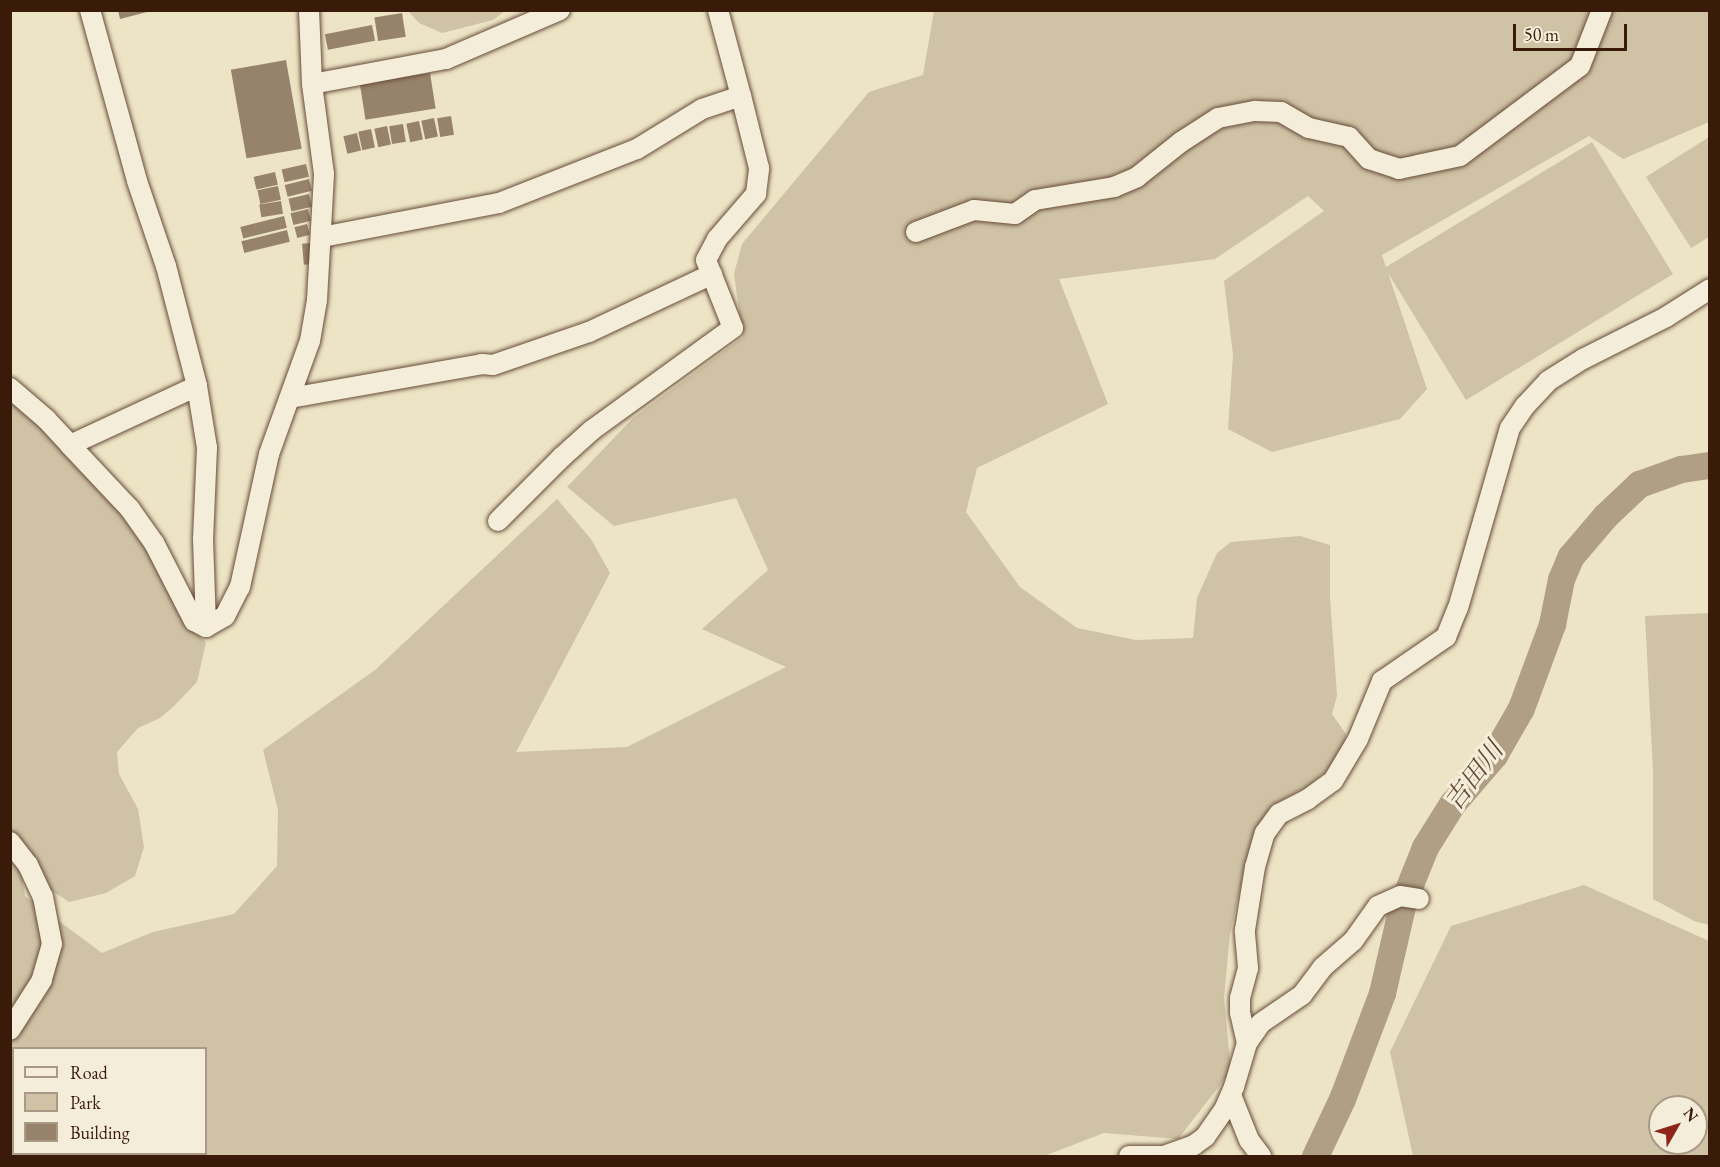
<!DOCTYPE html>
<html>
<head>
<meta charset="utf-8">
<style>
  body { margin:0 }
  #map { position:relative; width:1720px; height:1167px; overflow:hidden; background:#ede4c5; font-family:"EB Garamond","Noto Serif JP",serif }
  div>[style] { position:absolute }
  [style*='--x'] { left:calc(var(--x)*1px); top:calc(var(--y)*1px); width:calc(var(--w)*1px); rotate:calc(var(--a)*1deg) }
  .green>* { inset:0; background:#cfc2a5 }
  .river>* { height:27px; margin:-13.5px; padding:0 13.5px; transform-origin:13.5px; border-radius:13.5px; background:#b09f85 }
  .building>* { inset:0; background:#97836b; transform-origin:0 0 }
  .roads { filter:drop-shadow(0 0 2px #674c38) drop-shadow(0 0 2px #674c38) }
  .minor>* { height:20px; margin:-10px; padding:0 10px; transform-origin:10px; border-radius:10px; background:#f3edd9 }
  span { translate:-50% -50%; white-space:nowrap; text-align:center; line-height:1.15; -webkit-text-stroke:6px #f3edd9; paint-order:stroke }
  .water-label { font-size:26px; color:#634934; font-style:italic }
  .frame { position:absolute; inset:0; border:12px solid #3a1a09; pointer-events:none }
  .legend { position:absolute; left:12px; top:1047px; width:195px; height:108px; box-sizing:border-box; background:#f3edd9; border:2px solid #a99986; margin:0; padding:8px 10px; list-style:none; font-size:18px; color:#3a1a09 }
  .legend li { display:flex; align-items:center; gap:12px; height:30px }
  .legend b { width:30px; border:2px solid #a99986 }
  .north { position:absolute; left:1648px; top:1095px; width:60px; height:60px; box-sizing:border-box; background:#f3edd9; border:2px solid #a99986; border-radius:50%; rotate:51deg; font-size:16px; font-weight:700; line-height:24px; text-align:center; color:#3a1a09 }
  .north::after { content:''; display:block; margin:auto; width:21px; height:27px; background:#8f2418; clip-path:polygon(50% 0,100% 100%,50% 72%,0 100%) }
  .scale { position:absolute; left:1513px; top:24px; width:114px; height:27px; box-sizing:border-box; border:3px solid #3a1a09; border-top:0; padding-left:8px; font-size:18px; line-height:21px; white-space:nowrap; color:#3a1a09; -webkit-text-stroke:4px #f3edd9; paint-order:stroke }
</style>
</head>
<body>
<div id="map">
  <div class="green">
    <div style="clip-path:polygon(408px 11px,505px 11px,493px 20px,442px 33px,419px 23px)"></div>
    <div style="clip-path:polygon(evenodd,934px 11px,1709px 11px,1709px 122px,1623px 159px,1589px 136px,1382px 255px,1386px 267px,1592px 142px,1673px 274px,1466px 400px,1388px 273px,1427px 389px,1400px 419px,1272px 452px,1228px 429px,1233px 355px,1224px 281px,1324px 211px,1308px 196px,1215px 259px,1059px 279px,1108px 404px,977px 468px,966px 512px,1020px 587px,1077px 628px,1136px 640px,1193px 638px,1197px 598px,1217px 553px,1231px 542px,1300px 536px,1330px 545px,1330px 597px,1337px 696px,1332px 714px,1346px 734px,1342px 758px,1307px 787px,1278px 802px,1253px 836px,1230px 933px,1224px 998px,1231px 1071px,1178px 1139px,1104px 1133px,1044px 1156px,11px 1156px,10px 396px,81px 466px,157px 554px,187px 627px,206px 642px,197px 682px,174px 706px,160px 718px,138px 728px,117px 752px,119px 774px,138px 809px,144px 847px,135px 876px,106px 893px,69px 902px,43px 885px,15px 835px,25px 896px,102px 953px,153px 932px,234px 914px,277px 866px,278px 810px,263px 750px,375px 670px,557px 499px,591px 539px,610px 573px,516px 752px,627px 747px,786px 667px,702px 629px,768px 570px,736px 498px,614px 526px,567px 487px,633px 418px,743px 337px,734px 274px,742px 244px,869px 92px,923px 75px,934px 11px,14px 1048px,206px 1048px,206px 1154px,14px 1154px,14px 1048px)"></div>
    <div style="clip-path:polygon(1709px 137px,1709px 237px,1691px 248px,1646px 177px)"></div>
    <div style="clip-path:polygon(1709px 613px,1710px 613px,1709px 925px,1694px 921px,1653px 899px,1653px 772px,1645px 616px)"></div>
    <div style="clip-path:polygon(evenodd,1584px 885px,1709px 941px,1709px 1156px,1413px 1156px,1390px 1052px,1451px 926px,1584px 885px,1660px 1107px,1696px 1107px,1696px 1143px,1660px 1143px,1660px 1107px)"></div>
  </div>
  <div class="river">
    <div style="--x:1315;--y:1156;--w:63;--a:-64.7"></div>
    <div style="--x:1342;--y:1099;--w:113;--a:-69.3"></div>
    <div style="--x:1382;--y:993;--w:93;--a:-77"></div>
    <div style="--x:1403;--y:902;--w:59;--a:-68.2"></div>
    <div style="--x:1425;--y:847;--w:51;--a:-57.9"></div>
    <div style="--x:1452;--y:804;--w:65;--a:-49.4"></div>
    <div style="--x:1494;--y:755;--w:54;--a:-60.1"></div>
    <div style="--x:1521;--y:708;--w:90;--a:-69.7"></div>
    <div style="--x:1552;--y:624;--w:46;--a:-78.7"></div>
    <div style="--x:1561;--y:579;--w:25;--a:-67"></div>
    <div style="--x:1571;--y:556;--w:52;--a:-49.6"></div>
    <div style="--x:1605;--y:516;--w:47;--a:-43.3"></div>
    <div style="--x:1639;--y:484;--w:45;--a:-19.7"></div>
    <div style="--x:1681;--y:469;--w:29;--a:-8"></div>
  </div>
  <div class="building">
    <div style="clip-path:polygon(118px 10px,151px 10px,151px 11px,120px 19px)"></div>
    <div style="left:402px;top:13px;width:24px;height:28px;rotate:81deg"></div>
    <div style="left:372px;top:25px;width:16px;height:48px;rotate:79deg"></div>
    <div style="left:286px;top:60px;width:90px;height:56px;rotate:80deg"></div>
    <div style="left:430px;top:73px;width:36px;height:71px;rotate:81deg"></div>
    <div style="left:451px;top:116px;width:19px;height:14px;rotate:81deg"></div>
    <div style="left:434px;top:118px;width:19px;height:13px;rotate:78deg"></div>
    <div style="left:419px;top:121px;width:19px;height:13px;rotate:78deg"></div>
    <div style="left:403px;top:124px;width:18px;height:14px;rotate:81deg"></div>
    <div style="left:387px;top:126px;width:19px;height:13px;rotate:78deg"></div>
    <div style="left:371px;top:129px;width:19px;height:13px;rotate:78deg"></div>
    <div style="left:357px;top:133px;width:18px;height:14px;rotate:77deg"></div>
    <div style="left:306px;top:164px;width:13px;height:25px;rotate:77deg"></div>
    <div style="left:275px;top:172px;width:13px;height:22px;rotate:77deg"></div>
    <div style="left:309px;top:179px;width:12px;height:25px;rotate:76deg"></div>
    <div style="left:278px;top:186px;width:14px;height:21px;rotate:78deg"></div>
    <div style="left:309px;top:194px;width:13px;height:21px;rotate:77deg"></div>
    <div style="left:281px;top:201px;width:13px;height:22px;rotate:81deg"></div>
    <div style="left:308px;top:209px;width:12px;height:18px;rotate:76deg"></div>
    <div style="left:284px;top:216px;width:12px;height:45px;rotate:76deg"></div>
    <div style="left:307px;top:224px;width:11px;height:13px;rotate:75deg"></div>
    <div style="left:287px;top:230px;width:12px;height:47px;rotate:76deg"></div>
    <div style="left:312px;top:243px;width:21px;height:10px;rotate:85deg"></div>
  </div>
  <div class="roads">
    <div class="minor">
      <div style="--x:90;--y:10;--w:177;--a:74.6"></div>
      <div style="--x:137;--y:181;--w:90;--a:71.2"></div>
      <div style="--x:166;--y:266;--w:124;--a:75.5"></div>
      <div style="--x:197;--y:386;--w:63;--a:80.8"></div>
      <div style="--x:207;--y:448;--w:91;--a:92.5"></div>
      <div style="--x:203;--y:539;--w:88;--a:88"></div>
      <div style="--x:206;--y:627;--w:13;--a:-153"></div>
      <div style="--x:194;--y:621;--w:88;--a:-117.1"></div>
      <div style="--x:154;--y:543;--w:42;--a:-125.2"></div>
      <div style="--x:130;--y:509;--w:88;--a:-133.2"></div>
      <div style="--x:70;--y:445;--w:140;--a:-24.9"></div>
      <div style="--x:312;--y:84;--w:136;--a:-10.6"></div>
      <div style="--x:446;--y:59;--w:124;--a:-23.3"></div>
      <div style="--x:916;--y:232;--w:62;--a:-20.8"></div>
      <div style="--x:974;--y:210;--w:41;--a:5.6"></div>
      <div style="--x:1015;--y:214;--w:24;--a:-35"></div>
      <div style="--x:1035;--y:200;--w:80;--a:-9.3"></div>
      <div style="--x:1114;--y:187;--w:25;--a:-23"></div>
      <div style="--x:1137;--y:177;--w:56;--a:-38.5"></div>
      <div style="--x:1181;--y:142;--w:44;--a:-33"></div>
      <div style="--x:1218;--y:118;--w:38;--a:-11"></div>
      <div style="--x:1255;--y:111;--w:26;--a:2"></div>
      <div style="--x:1281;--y:112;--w:32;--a:30"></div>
      <div style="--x:1309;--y:128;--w:41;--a:12.7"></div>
      <div style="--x:1349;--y:137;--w:30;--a:48"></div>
      <div style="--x:1369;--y:159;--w:32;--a:18"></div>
      <div style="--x:1399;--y:169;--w:62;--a:-12"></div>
      <div style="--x:1460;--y:156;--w:150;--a:-36.9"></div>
      <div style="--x:1580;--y:66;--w:60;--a:-68.6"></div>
      <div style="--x:322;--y:237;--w:180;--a:-10.9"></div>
      <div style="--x:499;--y:203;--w:148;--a:-21.4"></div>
      <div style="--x:637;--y:149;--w:76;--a:-31.6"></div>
      <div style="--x:702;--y:109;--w:41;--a:-18.4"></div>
      <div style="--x:741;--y:96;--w:89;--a:-105"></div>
      <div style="--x:10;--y:388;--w:48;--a:40.7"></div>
      <div style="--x:46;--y:419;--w:35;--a:47"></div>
      <div style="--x:290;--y:398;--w:195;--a:-10"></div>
      <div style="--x:482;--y:364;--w:11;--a:5"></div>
      <div style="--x:493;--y:365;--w:102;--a:-19"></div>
      <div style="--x:589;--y:332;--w:136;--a:-25.2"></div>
      <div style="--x:498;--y:521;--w:91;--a:-45"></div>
      <div style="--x:562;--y:457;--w:40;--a:-42"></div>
      <div style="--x:592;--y:430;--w:174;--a:-35.9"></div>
      <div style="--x:733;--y:328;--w:73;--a:-111.7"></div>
      <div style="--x:706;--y:260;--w:24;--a:-62"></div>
      <div style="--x:717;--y:239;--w:60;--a:-49.1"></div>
      <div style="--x:756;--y:194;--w:26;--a:-83"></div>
      <div style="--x:759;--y:168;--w:74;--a:-104"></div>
      <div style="--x:206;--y:627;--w:22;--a:-30"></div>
      <div style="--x:225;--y:616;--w:33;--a:-63"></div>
      <div style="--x:240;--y:587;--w:136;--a:-77.7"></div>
      <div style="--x:269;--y:454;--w:120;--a:-70.1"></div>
      <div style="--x:310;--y:341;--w:42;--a:-80.3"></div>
      <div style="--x:317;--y:300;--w:126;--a:-86.8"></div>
      <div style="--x:324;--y:174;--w:91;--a:-97.6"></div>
      <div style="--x:312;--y:84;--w:74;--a:-92.3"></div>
      <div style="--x:10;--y:842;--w:29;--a:52"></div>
      <div style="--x:28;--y:865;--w:35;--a:65"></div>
      <div style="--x:43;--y:897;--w:48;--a:79.2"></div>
      <div style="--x:52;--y:944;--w:37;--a:106"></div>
      <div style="--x:42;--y:980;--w:59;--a:122.6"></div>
      <div style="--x:1247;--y:1043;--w:24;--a:-55"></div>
      <div style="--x:1261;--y:1023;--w:50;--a:-34.3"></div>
      <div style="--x:1302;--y:995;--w:35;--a:-53"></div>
      <div style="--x:1323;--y:967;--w:40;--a:-41"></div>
      <div style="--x:1353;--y:941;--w:43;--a:-54.5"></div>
      <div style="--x:1378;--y:906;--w:24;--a:-24"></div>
      <div style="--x:1400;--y:896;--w:19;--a:9"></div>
      <div style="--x:1231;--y:1095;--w:48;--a:68.2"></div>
      <div style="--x:1249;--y:1140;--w:20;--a:53"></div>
      <div style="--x:1129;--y:1156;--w:37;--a:0"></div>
      <div style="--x:1164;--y:1156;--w:32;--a:-20"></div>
      <div style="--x:1194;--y:1145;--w:14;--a:-36"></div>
      <div style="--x:1205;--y:1137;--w:35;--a:-55"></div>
      <div style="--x:1225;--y:1108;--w:23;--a:-67"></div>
      <div style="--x:1234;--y:1087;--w:46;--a:-73.5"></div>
      <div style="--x:1247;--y:1043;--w:31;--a:-103"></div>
      <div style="--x:1240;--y:1013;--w:15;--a:-90"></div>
      <div style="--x:1240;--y:998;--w:31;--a:-75"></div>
      <div style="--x:1248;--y:968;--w:38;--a:-95"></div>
      <div style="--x:1245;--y:930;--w:64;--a:-81"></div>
      <div style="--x:1255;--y:867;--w:35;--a:-74"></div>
      <div style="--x:1265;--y:833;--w:24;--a:-54"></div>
      <div style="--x:1279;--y:814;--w:33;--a:-27"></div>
      <div style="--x:1308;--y:799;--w:31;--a:-36"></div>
      <div style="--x:1333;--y:781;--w:49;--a:-59.2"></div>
      <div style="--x:1358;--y:739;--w:63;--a:-67.5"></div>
      <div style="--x:1382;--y:681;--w:78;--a:-34.5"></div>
      <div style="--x:1446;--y:637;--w:31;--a:-68"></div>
      <div style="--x:1458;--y:608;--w:187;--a:-73.9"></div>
      <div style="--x:1510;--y:428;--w:27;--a:-56"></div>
      <div style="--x:1525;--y:406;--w:34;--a:-47"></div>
      <div style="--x:1548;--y:381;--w:41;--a:-32.2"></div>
      <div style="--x:1583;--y:359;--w:93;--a:-26.8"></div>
      <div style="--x:1666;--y:317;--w:52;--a:-32.5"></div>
    </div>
  </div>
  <div class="water-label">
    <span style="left:1474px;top:776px;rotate:-53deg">吉田川</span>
  </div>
  <div class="frame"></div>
  <ul class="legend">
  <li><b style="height:8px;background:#f3edd9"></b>Road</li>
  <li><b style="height:16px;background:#cfc2a5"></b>Park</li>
  <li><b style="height:16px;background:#97836b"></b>Building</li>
  </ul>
  <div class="north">N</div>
  <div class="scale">50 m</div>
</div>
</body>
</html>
